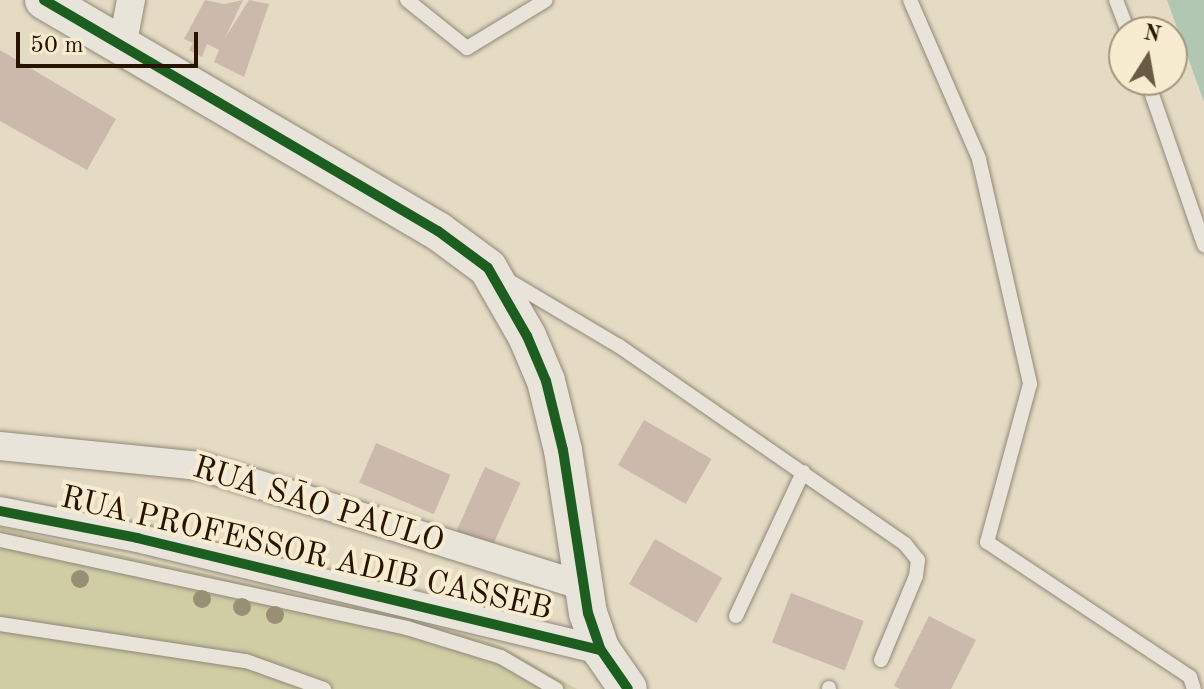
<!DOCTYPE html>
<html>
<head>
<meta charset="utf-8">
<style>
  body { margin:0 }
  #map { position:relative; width:1204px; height:689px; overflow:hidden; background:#e5dbc4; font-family:"Old Standard TT",serif }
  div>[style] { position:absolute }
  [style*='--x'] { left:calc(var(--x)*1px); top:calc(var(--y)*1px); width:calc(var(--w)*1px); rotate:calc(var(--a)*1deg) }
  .green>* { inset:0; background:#d0cda5 }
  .water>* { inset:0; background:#b1c7b2 }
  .building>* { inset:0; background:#cbb9ab; transform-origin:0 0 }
  .roads { filter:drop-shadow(0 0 2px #908879) drop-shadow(0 0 2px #908879) }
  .lane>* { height:14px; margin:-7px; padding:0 7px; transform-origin:7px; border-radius:7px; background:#e9e4d9 }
  .street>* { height:28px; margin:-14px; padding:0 14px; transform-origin:14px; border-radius:14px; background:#e9e4d9 }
  .secondary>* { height:38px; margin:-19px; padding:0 19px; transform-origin:19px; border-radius:19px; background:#e9e4d9 }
  .cycleway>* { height:10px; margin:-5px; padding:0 5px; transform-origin:5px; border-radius:5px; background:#1b5e20 }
  .trees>* { width:18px; height:18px; margin:-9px; border-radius:50%; background:#998f74 }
  span { translate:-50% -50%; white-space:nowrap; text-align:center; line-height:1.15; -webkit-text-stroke:8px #f7ecd0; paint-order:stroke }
  .street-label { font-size:32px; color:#261401 }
  .north { position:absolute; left:1108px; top:16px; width:80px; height:80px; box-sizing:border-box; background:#f7ecd0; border:2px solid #a3967d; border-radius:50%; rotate:11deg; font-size:22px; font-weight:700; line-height:32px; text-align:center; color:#261401 }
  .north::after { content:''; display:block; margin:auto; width:28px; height:36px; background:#695a45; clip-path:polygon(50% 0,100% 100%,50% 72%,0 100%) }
  .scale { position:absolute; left:16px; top:32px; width:182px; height:36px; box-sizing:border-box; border:4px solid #261401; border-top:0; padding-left:10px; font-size:24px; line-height:28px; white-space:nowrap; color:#261401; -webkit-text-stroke:6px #f7ecd0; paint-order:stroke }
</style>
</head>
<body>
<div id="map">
  <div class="green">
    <div style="clip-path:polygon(0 527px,433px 626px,499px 645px,577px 689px,0 689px)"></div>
  </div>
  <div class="water">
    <div style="clip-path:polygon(1167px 0,1204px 0,1204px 102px)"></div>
  </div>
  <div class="building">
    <div style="clip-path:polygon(205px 0,224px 4px,243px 0,225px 38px,249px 0,269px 4px,244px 77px,214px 62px,219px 50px,207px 44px,202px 57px,189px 50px,193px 43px,184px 39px)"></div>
    <div style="clip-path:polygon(0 50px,116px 119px,87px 170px,0 121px)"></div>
    <div style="left:644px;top:420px;width:78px;height:52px;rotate:30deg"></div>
    <div style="left:376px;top:443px;width:81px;height:43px;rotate:23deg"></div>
    <div style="left:485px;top:467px;width:39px;height:73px;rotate:24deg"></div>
    <div style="left:655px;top:539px;width:78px;height:52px;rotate:30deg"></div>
    <div style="left:791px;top:593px;width:78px;height:53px;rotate:21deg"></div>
    <div style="clip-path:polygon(929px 616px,976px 640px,951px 689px,900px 689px,894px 686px)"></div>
  </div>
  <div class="roads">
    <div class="lane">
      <div style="--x:407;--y:0;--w:77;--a:38.7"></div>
      <div style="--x:467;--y:48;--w:92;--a:-31.3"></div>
      <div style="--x:910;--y:0;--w:173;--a:66.5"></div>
      <div style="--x:979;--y:159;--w:231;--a:77.2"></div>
      <div style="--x:1030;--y:384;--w:164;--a:105.2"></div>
      <div style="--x:987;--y:542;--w:244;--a:33.6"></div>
      <div style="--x:1190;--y:677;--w:13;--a:72"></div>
      <div style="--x:1116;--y:0;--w:34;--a:69"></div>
      <div style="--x:1147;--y:80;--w:175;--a:70.9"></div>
      <div style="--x:506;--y:279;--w:131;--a:30.7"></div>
      <div style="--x:619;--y:346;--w:348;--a:34.7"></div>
      <div style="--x:905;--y:544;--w:21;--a:51"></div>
      <div style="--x:918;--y:560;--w:16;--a:97"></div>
      <div style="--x:916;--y:576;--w:91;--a:112.6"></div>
      <div style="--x:0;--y:540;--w:416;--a:12.2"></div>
      <div style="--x:407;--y:628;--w:98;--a:17.1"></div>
      <div style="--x:501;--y:657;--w:64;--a:30.2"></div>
      <div style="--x:736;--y:616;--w:159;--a:-65"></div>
      <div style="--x:0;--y:624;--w:249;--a:8.6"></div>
      <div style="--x:246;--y:661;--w:83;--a:19.7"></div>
      <div style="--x:829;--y:689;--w:1;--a:-90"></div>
    </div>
    <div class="street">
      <div style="--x:122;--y:47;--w:48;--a:-79.2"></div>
      <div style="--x:0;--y:446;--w:201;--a:5.7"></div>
      <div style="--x:200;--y:466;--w:401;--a:17.4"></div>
      <div style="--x:0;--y:511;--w:140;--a:11.1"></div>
      <div style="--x:137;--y:538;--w:477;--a:13.6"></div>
    </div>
    <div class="secondary">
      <div style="--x:44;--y:0;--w:457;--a:30.4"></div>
      <div style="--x:438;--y:231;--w:62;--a:36.5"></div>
      <div style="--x:488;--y:268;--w:78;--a:60.2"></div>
      <div style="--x:527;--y:336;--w:49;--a:67.1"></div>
      <div style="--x:546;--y:381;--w:71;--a:76.2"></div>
      <div style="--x:563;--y:450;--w:165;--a:81.3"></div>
      <div style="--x:588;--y:613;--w:39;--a:71"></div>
      <div style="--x:601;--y:650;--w:47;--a:55.3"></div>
    </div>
  </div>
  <div class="cycleway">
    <div style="--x:44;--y:0;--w:457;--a:30.4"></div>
    <div style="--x:438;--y:231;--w:62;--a:36.5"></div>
    <div style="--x:488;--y:268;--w:78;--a:60.2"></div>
    <div style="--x:527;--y:336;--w:49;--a:67.1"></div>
    <div style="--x:546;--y:381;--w:71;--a:76.2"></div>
    <div style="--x:563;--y:450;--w:165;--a:81.3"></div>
    <div style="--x:588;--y:613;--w:39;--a:71"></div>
    <div style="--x:601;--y:650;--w:47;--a:55.3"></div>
    <div style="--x:0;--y:511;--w:140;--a:11.1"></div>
    <div style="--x:137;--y:538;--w:477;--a:13.6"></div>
  </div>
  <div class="trees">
    <div style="left:80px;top:579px"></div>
    <div style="left:202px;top:599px"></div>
    <div style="left:242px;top:607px"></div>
    <div style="left:275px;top:615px"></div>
  </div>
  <div class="street-label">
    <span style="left:318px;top:506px;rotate:17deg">RUA SĀO PAULO</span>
    <span style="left:306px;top:555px;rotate:13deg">RUA PROFESSOR ADIB CASSEB</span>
  </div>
  <div class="north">N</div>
  <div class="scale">50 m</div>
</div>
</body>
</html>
